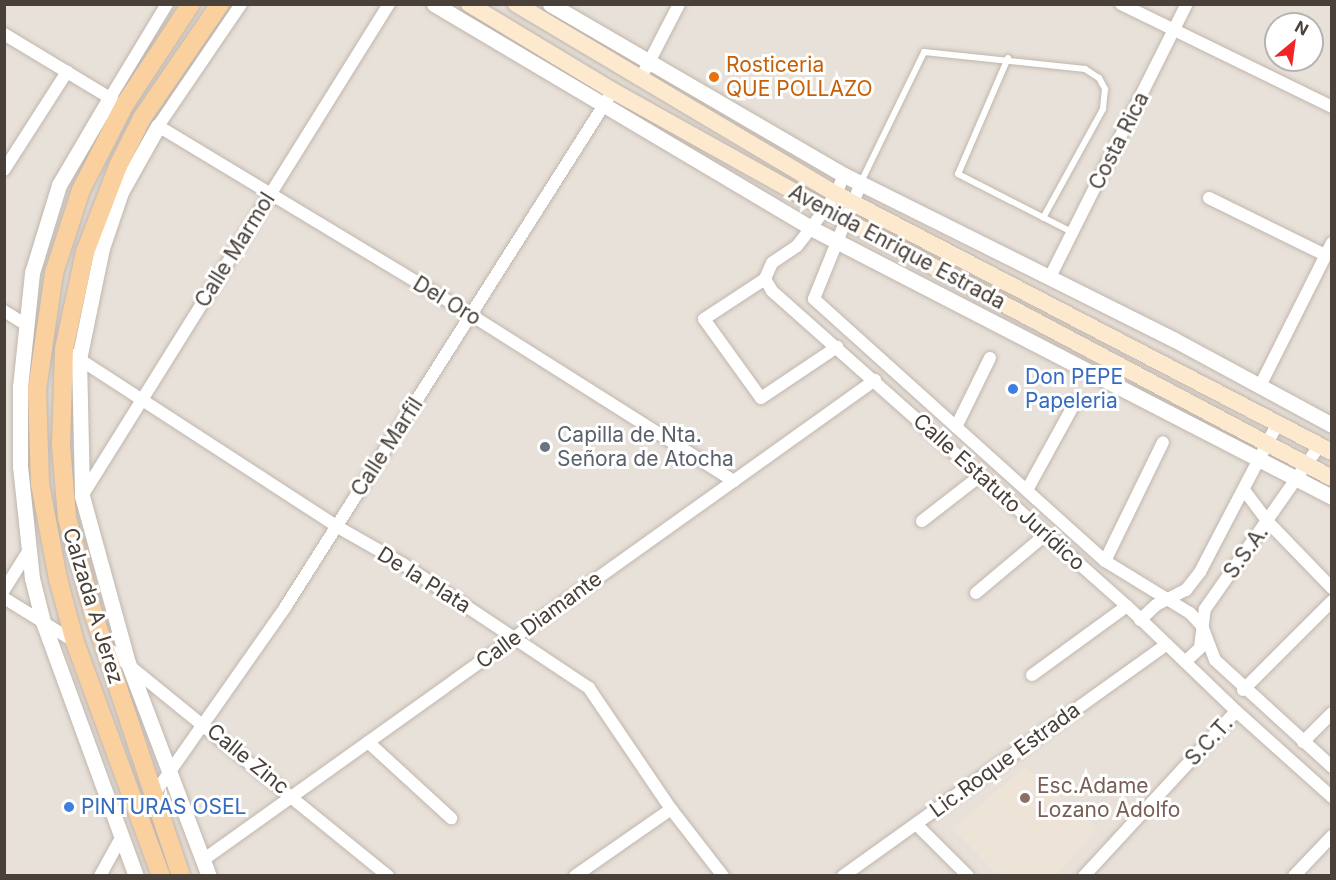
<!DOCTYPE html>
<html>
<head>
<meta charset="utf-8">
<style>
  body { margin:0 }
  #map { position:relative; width:1336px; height:880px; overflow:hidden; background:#f5f0eb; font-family:Inter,sans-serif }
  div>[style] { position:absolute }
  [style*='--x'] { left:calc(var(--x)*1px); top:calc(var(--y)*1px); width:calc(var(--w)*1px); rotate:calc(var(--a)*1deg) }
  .residential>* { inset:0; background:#e8e1d9 }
  .education>* { inset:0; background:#ede3d6 }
  .roads { filter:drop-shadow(0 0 2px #c0b6ae) drop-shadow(0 0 2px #c0b6ae) }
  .service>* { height:6px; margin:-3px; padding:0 3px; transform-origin:3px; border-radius:3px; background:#fff }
  .minor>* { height:12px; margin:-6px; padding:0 6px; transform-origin:6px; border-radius:6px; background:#fff }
  .tertiary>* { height:15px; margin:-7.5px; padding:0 7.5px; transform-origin:7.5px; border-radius:7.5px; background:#fff }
  .secondary>* { height:16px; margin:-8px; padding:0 8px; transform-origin:8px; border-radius:8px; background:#fde9cd }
  .primary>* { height:18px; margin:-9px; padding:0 9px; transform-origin:9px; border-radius:9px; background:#fad19e }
  .dots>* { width:16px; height:16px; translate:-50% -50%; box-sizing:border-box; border:3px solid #fff; border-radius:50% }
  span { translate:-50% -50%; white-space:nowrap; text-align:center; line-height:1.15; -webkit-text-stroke:6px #fff; paint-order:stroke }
  .food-label { font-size:21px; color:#c56008 }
  .left { translate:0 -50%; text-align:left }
  .street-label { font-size:21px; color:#494039 }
  .shop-label { font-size:21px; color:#366cbe }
  .worship-label { font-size:21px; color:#5b616d }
  .education-label { font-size:21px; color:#785e54 }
  .frame { position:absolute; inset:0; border:6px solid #494039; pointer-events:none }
  .north { position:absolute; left:1264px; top:12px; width:60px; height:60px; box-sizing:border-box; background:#fff; border:2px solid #b6b3b0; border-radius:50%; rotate:29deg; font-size:16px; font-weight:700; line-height:24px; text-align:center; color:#494039 }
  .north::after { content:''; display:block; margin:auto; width:21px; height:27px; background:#f12527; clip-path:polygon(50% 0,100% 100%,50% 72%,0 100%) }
</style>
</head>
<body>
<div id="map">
  <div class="residential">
    <div style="clip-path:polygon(evenodd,5px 5px,1331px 5px,1331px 875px,5px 875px,5px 5px,1276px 24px,1312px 24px,1312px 60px,1276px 60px,1276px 24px)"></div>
  </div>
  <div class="education">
    <div style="clip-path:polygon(1024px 767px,1098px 829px,1057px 875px,998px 875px,953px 829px)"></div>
  </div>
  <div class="roads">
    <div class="service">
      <div style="--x:1008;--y:58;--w:126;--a:113.3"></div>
      <div style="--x:958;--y:174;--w:128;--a:27"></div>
      <div style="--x:861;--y:182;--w:144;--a:-64.1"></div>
      <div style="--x:924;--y:52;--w:162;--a:6"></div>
      <div style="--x:1085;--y:69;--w:17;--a:33"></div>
      <div style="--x:1099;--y:78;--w:13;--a:61"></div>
      <div style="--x:1105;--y:89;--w:20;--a:96"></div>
      <div style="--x:1103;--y:109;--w:124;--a:118.8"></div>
    </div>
    <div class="minor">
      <div style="--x:241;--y:4;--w:148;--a:124.2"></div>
      <div style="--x:158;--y:126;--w:366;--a:31.1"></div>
      <div style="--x:471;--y:315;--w:311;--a:32.3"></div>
      <div style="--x:1121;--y:4;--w:235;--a:26"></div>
      <div style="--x:4;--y:34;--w:124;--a:31.1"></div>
      <div style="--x:110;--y:98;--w:110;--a:-58.8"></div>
      <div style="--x:645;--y:70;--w:74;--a:-62.7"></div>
      <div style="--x:4;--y:170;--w:117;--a:-57.3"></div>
      <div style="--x:844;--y:175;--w:21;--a:113"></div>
      <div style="--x:836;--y:194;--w:42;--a:126.3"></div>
      <div style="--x:811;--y:228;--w:23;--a:128"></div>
      <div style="--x:797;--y:246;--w:30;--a:146"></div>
      <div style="--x:772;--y:263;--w:17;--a:114"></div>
      <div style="--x:765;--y:279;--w:14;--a:60"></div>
      <div style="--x:772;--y:291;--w:475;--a:41.6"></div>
      <div style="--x:1127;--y:606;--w:151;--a:43.9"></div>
      <div style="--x:1236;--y:711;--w:129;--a:41.9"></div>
      <div style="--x:861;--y:183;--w:125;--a:112.1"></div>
      <div style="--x:814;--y:299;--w:392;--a:42"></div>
      <div style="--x:1105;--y:561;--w:100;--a:31.5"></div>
      <div style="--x:1190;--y:613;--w:18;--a:47"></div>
      <div style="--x:1202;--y:626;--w:36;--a:69"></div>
      <div style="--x:1215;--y:660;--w:159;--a:42.4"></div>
      <div style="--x:1209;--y:198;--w:129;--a:26.2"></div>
      <div style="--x:1050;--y:277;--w:305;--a:-63.4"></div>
      <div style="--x:765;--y:279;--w:73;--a:146.7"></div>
      <div style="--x:704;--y:319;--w:97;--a:54.2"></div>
      <div style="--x:761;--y:398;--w:92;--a:-33.9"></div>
      <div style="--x:4;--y:311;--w:26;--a:32"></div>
      <div style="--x:73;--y:355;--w:314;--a:33"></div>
      <div style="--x:336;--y:526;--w:77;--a:29.6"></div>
      <div style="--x:403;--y:564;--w:224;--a:33.7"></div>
      <div style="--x:589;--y:688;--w:146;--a:55.9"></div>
      <div style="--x:671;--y:809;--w:85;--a:52.2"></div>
      <div style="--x:1260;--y:386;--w:160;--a:-63.3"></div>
      <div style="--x:956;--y:427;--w:77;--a:-63.8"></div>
      <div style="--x:1027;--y:490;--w:102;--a:-61.2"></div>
      <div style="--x:1244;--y:490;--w:40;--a:53"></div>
      <div style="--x:1268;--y:522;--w:92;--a:45.9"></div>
      <div style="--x:82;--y:496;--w:580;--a:-58.04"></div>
      <div style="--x:922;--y:521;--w:75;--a:-37.9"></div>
      <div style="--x:1105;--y:561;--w:132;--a:-64"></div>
      <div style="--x:4;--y:590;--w:47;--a:-58"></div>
      <div style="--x:976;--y:593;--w:90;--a:-40"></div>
      <div style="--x:4;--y:598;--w:84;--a:31.8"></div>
      <div style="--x:1140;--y:620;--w:22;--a:-43"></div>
      <div style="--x:1156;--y:605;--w:34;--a:-27"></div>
      <div style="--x:1186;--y:590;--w:23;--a:-52"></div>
      <div style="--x:1200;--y:572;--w:166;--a:-62.4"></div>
      <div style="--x:105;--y:646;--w:365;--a:39.1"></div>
      <div style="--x:1186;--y:661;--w:19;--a:-43"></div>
      <div style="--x:1200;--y:648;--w:39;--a:-83"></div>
      <div style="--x:1205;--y:609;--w:199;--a:-55"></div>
      <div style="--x:1032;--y:675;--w:117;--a:-36"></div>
      <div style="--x:1243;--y:690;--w:126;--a:-45"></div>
      <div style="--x:368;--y:742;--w:113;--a:42.5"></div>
      <div style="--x:1303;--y:742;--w:41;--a:-45"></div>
      <div style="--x:152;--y:797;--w:233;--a:-54.9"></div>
      <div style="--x:286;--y:606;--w:603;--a:-57.6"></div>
      <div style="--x:916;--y:824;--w:74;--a:45"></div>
      <div style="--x:203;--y:860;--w:826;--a:-35.54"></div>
      <div style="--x:100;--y:876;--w:46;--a:-61.2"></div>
      <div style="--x:575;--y:876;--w:117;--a:-34.9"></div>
      <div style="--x:843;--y:876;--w:398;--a:-35.6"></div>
      <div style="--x:1084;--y:876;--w:224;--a:-47.3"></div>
      <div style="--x:1294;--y:876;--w:55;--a:-46.5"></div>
    </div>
    <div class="tertiary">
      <div style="--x:434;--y:4;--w:439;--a:30.7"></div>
      <div style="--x:811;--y:228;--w:586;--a:27.31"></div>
      <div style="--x:550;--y:4;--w:340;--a:30.2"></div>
      <div style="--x:844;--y:175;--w:368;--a:26.5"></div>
      <div style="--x:1173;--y:339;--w:181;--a:28.4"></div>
      <div style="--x:110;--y:98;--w:101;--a:120.4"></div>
      <div style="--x:59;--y:185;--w:92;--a:107.1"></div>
      <div style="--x:32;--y:273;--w:115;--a:96"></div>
      <div style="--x:20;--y:387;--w:79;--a:90"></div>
      <div style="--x:20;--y:466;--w:113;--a:83.9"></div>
      <div style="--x:32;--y:578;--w:45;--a:76"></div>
      <div style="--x:43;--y:622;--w:270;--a:69.9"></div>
      <div style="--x:158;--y:126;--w:76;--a:119.3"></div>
      <div style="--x:121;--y:192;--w:59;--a:108.7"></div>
      <div style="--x:102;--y:248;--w:113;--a:101.7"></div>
      <div style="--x:79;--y:359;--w:137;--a:88.7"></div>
      <div style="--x:82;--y:496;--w:173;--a:74.6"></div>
      <div style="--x:128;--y:663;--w:228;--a:69.2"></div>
    </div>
    <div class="secondary">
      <div style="--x:469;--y:4;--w:168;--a:31.1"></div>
      <div style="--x:613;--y:91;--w:248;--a:29.1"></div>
      <div style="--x:830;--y:212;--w:568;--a:27.92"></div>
      <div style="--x:516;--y:4;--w:372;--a:30.7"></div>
      <div style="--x:836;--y:194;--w:559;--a:27.48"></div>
    </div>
    <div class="primary">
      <div style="--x:161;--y:876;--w:249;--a:-110.2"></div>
      <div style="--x:75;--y:642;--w:65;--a:-105.1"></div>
      <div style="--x:58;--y:579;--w:97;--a:-100.7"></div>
      <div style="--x:40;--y:484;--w:94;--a:-91.8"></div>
      <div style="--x:37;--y:390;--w:118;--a:-81.7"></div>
      <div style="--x:54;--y:273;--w:87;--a:-72"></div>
      <div style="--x:81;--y:190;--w:97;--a:-62.9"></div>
      <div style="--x:125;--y:104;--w:120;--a:-56.6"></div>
      <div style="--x:181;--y:876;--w:277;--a:-108.5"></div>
      <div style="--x:93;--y:613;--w:98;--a:-105.3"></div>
      <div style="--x:67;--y:518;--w:73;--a:-94.7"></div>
      <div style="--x:61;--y:445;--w:96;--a:-88.2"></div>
      <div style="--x:64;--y:349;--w:99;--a:-77.8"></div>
      <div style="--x:85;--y:252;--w:92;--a:-69"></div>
      <div style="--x:118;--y:166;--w:54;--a:-63.4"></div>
      <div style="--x:142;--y:118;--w:138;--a:-55.6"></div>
    </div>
  </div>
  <div class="dots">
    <div style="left:714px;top:77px;background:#e8710a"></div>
    <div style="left:1013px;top:389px;background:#3f7fe0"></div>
    <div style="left:545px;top:447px;background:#6b7280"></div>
    <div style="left:1025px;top:798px;background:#8d6e63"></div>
    <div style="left:69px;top:807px;background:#3f7fe0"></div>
  </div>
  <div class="food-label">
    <span class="left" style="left:726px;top:77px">Rosticeria<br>QUE POLLAZO</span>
  </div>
  <div class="street-label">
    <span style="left:1119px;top:141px;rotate:-63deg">Costa Rica</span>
    <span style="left:897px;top:247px;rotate:28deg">Avenida Enrique Estrada</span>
    <span style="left:235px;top:250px;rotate:-58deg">Calle Marmol</span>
    <span style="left:447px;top:301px;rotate:31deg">Del Oro</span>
    <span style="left:387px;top:447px;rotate:-57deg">Calle Marfil</span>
    <span style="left:999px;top:492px;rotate:42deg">Calle Estatuto Jurídico</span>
    <span style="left:1246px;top:552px;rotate:-54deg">S.S.A.</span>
    <span style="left:424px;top:580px;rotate:32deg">De la Plata</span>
    <span style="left:93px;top:606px;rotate:73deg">Calzada A Jerez</span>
    <span style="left:539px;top:620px;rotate:-36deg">Calle Diamante</span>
    <span style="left:1209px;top:741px;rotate:-47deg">S.C.T.</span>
    <span style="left:248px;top:759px;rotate:39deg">Calle Zinc</span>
    <span style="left:1005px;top:760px;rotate:-36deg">Lic.Roque Estrada</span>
  </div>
  <div class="shop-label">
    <span class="left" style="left:1025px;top:389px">Don PEPE<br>Papeleria</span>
    <span class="left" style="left:81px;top:807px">PINTURAS OSEL</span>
  </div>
  <div class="worship-label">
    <span class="left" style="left:557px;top:447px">Capilla de Nta.<br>Señora de Atocha</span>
  </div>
  <div class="education-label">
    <span class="left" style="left:1037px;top:798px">Esc.Adame<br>Lozano Adolfo</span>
  </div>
  <div class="frame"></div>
  <div class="north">N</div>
</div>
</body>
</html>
